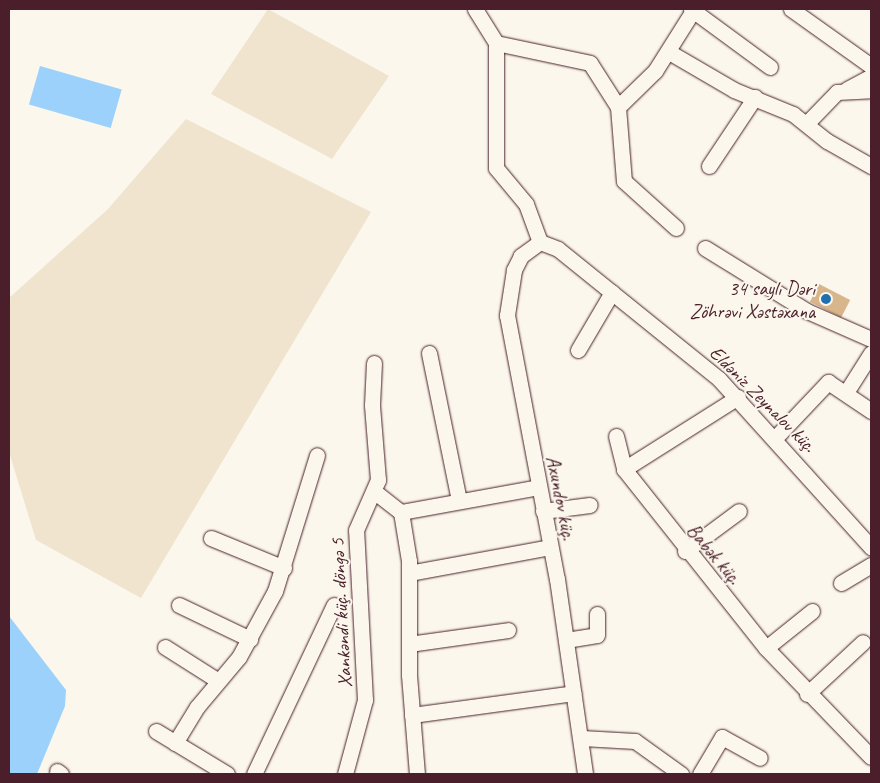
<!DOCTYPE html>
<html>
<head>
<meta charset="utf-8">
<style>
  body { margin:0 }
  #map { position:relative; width:880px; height:783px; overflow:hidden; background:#fbf7ec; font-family:Caveat,sans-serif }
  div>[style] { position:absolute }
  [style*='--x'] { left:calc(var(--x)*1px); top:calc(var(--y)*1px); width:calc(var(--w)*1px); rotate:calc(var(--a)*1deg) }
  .built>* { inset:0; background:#f0e4cf }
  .water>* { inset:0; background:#9bd1fa; transform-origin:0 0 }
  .building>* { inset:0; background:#d8b68b; transform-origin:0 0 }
  .roads { filter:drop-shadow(0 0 1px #4a1f2b) drop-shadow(0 0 1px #4a1f2b) }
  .minor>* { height:15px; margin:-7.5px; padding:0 7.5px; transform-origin:7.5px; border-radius:7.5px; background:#fbf7ec }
  .dots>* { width:14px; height:14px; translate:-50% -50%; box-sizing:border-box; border:2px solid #fbf7ec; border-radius:50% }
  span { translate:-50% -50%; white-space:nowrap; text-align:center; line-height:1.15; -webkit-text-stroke:4px #fbf7ec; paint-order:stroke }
  .poi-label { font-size:20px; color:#4a1f2b }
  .right { translate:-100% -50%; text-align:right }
  .street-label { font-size:20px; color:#4a1f2b }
  .frame { position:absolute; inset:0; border:10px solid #4a1f2b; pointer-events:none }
</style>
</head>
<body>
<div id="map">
  <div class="built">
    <div style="clip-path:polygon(268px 9px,389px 76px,332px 159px,211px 94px)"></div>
    <div style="clip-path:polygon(186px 119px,371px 212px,141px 598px,36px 540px,9px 452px,9px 298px,108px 209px)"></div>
  </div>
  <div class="water">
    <div style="left:40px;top:66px;width:85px;height:40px;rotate:16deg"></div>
    <div style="clip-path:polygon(9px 616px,66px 690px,65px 706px,37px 774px,9px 774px)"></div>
  </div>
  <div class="building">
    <div style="left:819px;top:284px;width:35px;height:20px;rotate:27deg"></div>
  </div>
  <div class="roads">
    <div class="minor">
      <div style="--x:475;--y:9;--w:40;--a:58"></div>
      <div style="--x:496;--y:43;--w:125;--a:90"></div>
      <div style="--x:496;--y:168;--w:47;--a:50.2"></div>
      <div style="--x:526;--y:204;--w:40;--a:69.8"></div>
      <div style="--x:691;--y:9;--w:98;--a:36.3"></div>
      <div style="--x:791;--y:9;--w:98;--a:35.5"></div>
      <div style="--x:496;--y:43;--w:96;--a:12"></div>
      <div style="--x:590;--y:63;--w:52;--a:57.5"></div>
      <div style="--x:618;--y:107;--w:74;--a:85.4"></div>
      <div style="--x:624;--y:181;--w:70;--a:42.1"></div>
      <div style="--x:669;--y:52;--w:75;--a:30.3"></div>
      <div style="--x:734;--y:90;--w:64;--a:22.1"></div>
      <div style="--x:793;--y:114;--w:43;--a:38.5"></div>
      <div style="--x:827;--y:141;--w:51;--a:29.6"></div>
      <div style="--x:847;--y:89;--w:27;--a:-28"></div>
      <div style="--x:618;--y:107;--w:52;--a:-44.2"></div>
      <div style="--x:655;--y:71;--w:73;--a:-57.8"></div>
      <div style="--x:807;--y:123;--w:43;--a:-45.9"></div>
      <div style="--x:837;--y:92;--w:34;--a:-3"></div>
      <div style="--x:709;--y:166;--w:83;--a:-56.3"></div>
      <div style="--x:540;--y:242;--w:24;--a:144"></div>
      <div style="--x:521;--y:256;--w:16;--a:117"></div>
      <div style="--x:514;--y:270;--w:46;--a:98.8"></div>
      <div style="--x:507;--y:315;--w:269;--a:79.3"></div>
      <div style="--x:557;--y:579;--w:197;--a:81.8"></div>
      <div style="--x:540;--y:242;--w:19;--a:21"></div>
      <div style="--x:558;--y:249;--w:207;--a:38.9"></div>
      <div style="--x:719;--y:379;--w:227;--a:47.9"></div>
      <div style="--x:705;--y:248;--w:120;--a:31.7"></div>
      <div style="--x:807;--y:311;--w:70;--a:23.6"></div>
      <div style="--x:578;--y:350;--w:67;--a:-59.6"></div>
      <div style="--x:429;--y:353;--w:151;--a:78.5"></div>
      <div style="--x:847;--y:391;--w:45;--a:-57.7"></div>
      <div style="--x:738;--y:397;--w:135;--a:147.7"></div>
      <div style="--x:624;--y:469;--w:228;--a:51.6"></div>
      <div style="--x:766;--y:648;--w:151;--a:46.1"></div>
      <div style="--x:616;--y:436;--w:34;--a:76"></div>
      <div style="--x:776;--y:437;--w:76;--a:-46.6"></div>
      <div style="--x:828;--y:382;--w:52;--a:34"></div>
      <div style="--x:375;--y:492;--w:33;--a:38"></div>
      <div style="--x:401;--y:512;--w:50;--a:80.7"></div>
      <div style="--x:409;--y:561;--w:114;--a:90"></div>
      <div style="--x:409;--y:675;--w:99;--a:85.4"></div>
      <div style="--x:543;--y:511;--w:47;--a:-7.3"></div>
      <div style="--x:401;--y:512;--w:139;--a:-10.3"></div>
      <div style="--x:211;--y:538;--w:79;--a:22.3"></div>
      <div style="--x:685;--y:551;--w:67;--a:-36.5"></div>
      <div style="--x:409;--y:573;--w:143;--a:-10.4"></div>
      <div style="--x:841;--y:583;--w:35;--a:-31"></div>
      <div style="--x:179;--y:605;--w:79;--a:25.6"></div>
      <div style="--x:566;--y:640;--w:31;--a:-9"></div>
      <div style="--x:597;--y:635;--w:21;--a:-90"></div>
      <div style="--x:409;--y:644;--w:100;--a:-8"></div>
      <div style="--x:165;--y:647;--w:62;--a:32.4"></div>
      <div style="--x:766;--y:648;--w:59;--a:-38.8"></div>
      <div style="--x:807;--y:694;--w:76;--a:-42.9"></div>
      <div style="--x:412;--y:715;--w:163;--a:-7.7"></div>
      <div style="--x:156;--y:731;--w:83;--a:31.2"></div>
      <div style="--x:582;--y:738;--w:53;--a:3.2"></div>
      <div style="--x:635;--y:741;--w:57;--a:35.7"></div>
      <div style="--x:175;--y:743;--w:42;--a:-58.6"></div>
      <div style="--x:197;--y:707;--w:65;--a:-50"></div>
      <div style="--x:239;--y:657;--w:75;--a:-61.4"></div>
      <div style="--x:275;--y:591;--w:142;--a:-72.8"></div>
      <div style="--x:57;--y:771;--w:5;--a:37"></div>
      <div style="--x:254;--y:774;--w:187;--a:-64.7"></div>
      <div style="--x:345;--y:774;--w:77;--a:-74.9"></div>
      <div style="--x:365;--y:700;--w:170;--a:-93"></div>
      <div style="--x:356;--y:530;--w:55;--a:-66.3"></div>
      <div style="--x:378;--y:480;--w:75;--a:-94.6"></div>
      <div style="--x:372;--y:405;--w:42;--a:-87.3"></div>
      <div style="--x:700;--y:774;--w:43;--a:-59.3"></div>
      <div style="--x:722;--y:737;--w:43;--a:28.9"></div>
    </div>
  </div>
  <div class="dots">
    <div style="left:826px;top:299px;background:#1f6fb2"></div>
  </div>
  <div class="poi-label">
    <span class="right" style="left:815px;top:300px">34 saylı Dəri<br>Zöhrəvi Xəstəxana</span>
  </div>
  <div class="street-label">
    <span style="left:763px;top:399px;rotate:45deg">Eldəniz Zeynalov küç.</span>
    <span style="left:561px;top:498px;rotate:79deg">Axundov küç.</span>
    <span style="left:714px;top:554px;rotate:50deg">Babək küç.</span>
    <span style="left:341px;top:613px;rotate:-93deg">Xankəndi küç. döngə 5</span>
  </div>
  <div class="frame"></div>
</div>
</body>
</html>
